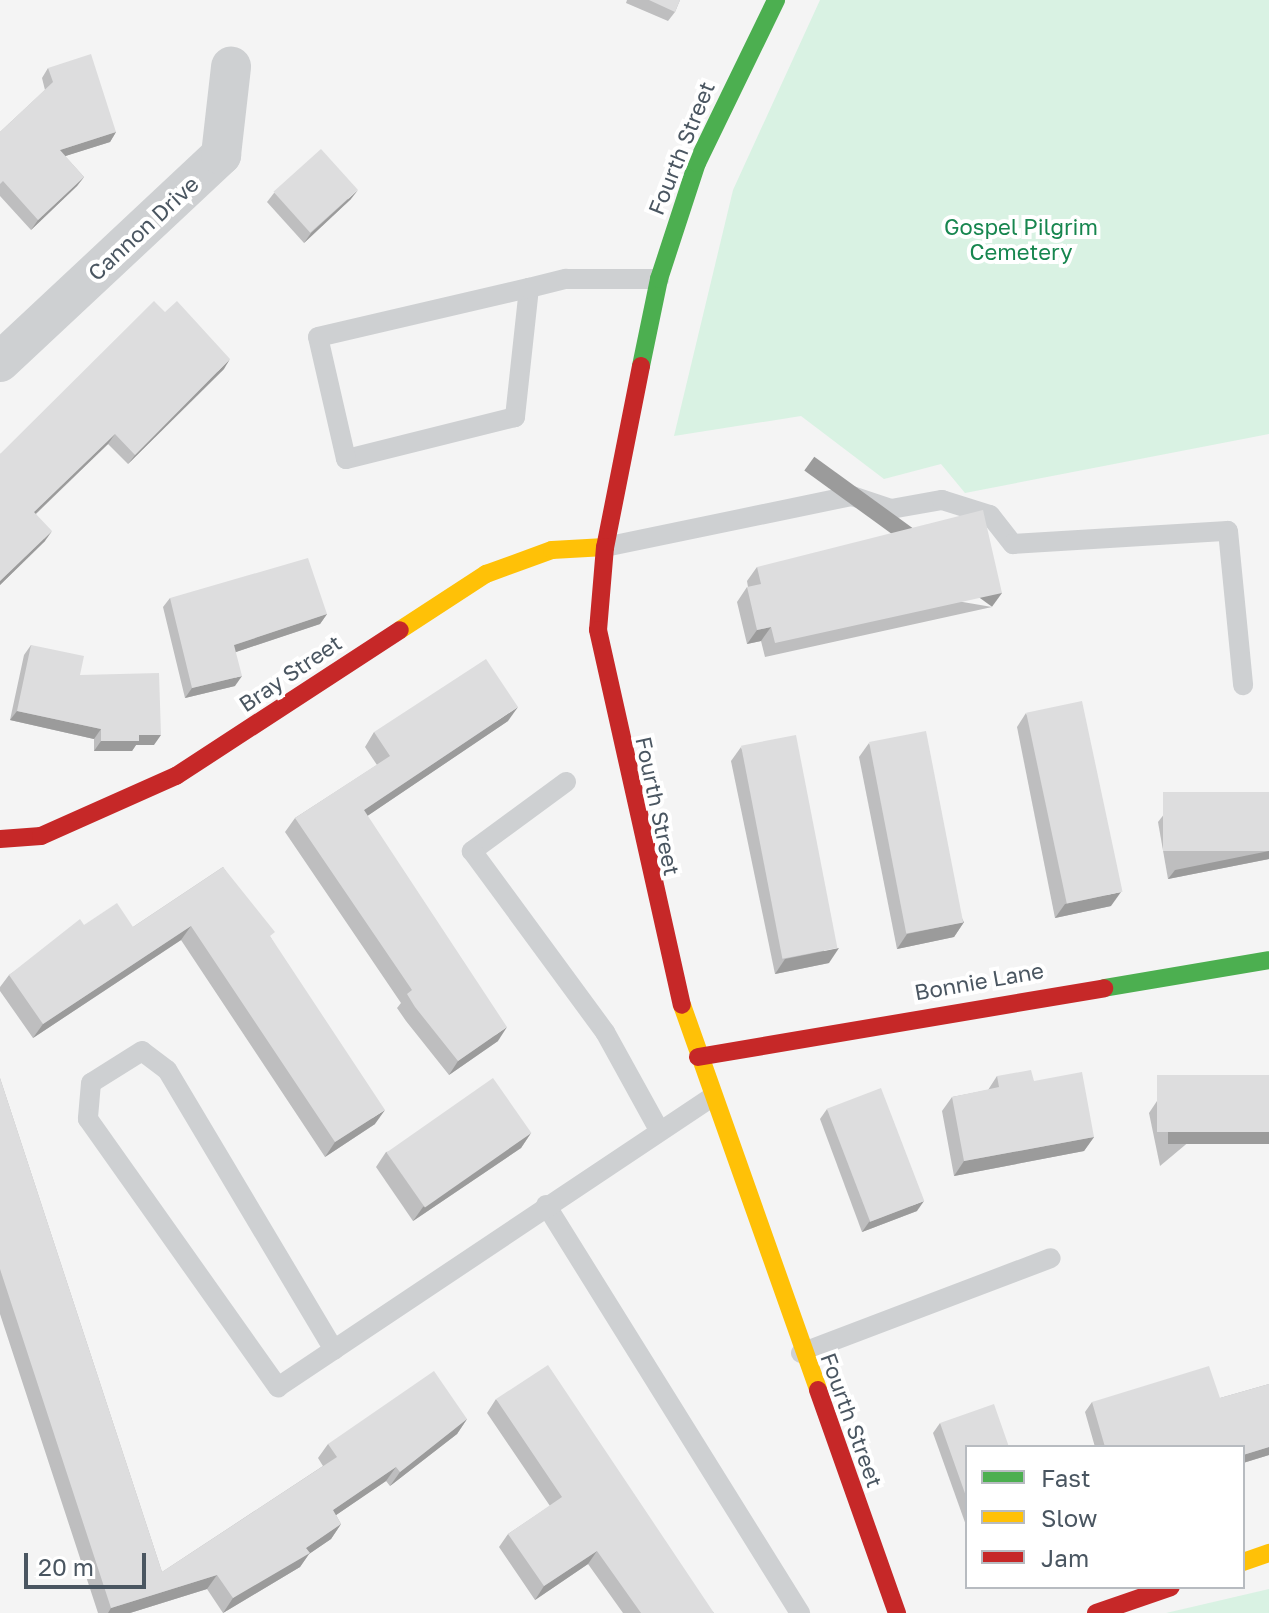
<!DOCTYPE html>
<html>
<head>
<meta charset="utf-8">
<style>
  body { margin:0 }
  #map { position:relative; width:1269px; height:1613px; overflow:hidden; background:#f4f4f4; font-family:"Golos Text",sans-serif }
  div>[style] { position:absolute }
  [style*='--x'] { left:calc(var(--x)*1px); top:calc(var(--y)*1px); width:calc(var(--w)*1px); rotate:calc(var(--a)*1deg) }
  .green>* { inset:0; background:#d9f2e3 }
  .lane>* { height:20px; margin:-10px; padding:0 10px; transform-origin:10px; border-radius:10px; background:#ced0d2 }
  .street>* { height:40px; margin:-20px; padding:0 20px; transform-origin:20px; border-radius:20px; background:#ced0d2 }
  .fast>* { height:18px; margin:-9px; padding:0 9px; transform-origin:9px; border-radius:9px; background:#4caf50 }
  .slow>* { height:18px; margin:-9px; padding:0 9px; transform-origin:9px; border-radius:9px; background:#ffc107 }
  .jam>* { height:18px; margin:-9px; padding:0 9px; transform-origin:9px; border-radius:9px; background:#c62828 }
  .wall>* { inset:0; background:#bebebf }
  .shaded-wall>* { inset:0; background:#9b9b9b; transform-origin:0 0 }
  .building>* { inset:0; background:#ddddde; transform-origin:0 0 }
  span { translate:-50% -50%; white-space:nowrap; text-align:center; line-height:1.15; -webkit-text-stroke:8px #fff; paint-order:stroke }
  .street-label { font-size:22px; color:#4a5661 }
  .park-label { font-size:22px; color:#17864f }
  .legend { position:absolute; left:965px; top:1445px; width:280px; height:144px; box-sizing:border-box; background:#fff; border:2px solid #b7bbc0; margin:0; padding:10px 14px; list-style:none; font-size:24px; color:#4a5661 }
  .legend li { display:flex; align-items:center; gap:16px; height:40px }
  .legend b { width:40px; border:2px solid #b7bbc0 }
  .scale { position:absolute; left:24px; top:1553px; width:122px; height:36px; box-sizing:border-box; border:4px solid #4a5661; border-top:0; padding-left:10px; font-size:24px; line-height:28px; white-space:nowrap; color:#4a5661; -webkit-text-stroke:6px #fff; paint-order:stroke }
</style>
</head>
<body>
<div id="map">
  <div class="green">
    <div style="clip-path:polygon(820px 0,1269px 0,1269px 434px,965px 493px,941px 464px,884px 479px,801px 416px,674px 436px,733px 190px)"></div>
    <div style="clip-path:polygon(1269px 1589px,1269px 1613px,1166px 1613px)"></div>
  </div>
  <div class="lane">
    <div style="--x:529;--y:288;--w:130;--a:96.2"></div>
    <div style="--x:515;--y:417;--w:174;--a:166"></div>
    <div style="--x:346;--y:459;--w:125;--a:-102.9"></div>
    <div style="--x:318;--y:337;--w:217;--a:-13.1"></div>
    <div style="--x:529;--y:288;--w:38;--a:-14"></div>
    <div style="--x:566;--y:279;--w:93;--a:0"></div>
    <div style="--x:605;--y:547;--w:252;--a:-11.7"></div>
    <div style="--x:852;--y:496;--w:41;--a:18.4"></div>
    <div style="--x:891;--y:509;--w:52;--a:-10"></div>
    <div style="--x:942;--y:500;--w:50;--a:17.4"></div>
    <div style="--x:990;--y:515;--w:37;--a:52"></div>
    <div style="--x:1013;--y:544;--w:215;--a:-3.5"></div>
    <div style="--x:1228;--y:531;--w:155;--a:84.4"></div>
    <div style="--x:566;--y:782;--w:117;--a:143.7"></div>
    <div style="--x:472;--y:851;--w:225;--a:53.7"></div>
    <div style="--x:605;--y:1032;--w:110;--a:61.1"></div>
    <div style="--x:546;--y:1205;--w:481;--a:58.1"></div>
    <div style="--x:334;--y:1350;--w:326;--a:-120.8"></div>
    <div style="--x:167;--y:1070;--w:31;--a:-143"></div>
    <div style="--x:142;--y:1051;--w:60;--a:147.9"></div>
    <div style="--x:91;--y:1083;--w:36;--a:95"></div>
    <div style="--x:88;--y:1119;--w:329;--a:54.7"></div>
    <div style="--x:278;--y:1387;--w:522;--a:-33.75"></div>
    <div style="--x:801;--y:1353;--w:267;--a:-20.8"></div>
  </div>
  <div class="street">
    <div style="--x:0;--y:362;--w:303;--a:-43.1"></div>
    <div style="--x:221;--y:155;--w:89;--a:-83.5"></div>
  </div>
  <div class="fast">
    <div style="--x:641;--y:366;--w:89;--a:-78.3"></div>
    <div style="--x:659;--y:279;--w:122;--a:-71.9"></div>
    <div style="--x:697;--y:163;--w:181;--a:-64.1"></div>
    <div style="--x:1104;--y:988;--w:167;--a:-9.6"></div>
  </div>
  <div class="slow">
    <div style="--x:400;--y:630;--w:103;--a:-33.1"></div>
    <div style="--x:486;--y:574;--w:70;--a:-20"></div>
    <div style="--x:552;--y:550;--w:53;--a:-3.2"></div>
    <div style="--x:682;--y:1005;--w:408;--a:70.5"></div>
    <div style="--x:1243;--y:1562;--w:28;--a:-19"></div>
  </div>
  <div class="jam">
    <div style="--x:641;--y:366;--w:185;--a:101.2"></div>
    <div style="--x:605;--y:547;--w:83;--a:94.8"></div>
    <div style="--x:598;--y:630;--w:384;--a:77.4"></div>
    <div style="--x:0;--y:839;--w:41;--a:-4.2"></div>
    <div style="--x:41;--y:836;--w:148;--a:-24"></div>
    <div style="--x:176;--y:776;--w:267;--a:-33.1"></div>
    <div style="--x:698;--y:1057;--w:412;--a:-9.6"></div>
    <div style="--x:818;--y:1390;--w:237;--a:70.5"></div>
    <div style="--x:1096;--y:1613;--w:79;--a:-19.1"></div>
  </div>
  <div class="wall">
    <div style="clip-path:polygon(627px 0,680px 0,675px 12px,668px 21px,626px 3px)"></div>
    <div style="clip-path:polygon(48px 68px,116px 132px,110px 142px,65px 156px,84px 177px,77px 186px,31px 230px,0 196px,0 132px,45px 90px,42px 78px)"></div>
    <div style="clip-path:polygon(274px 193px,351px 199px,304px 243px,267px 202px)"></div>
    <div style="clip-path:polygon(224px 369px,128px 464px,108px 444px,36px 514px,45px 541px,0 585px,0 454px)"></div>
    <div style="clip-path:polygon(757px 567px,992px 607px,765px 657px,761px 641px,747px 644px,737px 602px,747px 587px,748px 587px,747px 581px)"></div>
    <div style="clip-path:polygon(170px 598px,327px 614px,320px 624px,236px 652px,235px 686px,185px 698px,163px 607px)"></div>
    <div style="clip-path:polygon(31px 645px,80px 675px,154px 745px,136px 745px,132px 751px,94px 751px,94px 739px,10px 720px,24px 655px)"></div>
    <div style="clip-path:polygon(1026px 713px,1111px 906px,1055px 918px,1017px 727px)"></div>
    <div style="clip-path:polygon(508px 721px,367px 816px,498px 1041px,449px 1075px,406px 1021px,397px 1008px,401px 1003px,285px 832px,295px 818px,377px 765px,365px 747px,374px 732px)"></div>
    <div style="clip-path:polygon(869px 743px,964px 922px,954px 937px,897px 949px,859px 757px)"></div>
    <div style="clip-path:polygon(741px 747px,829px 963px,775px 974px,731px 761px)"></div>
    <div style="clip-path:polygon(1269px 792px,1269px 859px,1168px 879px,1158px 822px,1165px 813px)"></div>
    <div style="clip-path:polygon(223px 867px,271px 938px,375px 1124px,325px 1157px,181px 940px,33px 1038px,0 991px,0 987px,9px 975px,84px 925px,133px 927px)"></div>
    <div style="clip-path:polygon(1269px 1075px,1160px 1166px,1149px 1113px,1159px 1098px)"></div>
    <div style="clip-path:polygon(997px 1076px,1034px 1081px,1094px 1137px,1084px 1151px,954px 1176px,942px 1111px,952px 1097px,988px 1090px)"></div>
    <div style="clip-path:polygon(0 1078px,162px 1572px,323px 1466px,318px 1458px,328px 1444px,467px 1419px,457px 1434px,390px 1486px,386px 1481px,336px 1515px,341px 1524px,331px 1539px,309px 1554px,300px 1567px,223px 1613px,207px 1589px,130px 1613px,98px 1613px,0 1314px)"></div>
    <div style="clip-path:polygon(827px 1109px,917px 1211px,862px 1232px,820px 1119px)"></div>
    <div style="clip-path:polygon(531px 1133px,521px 1148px,413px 1221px,376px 1167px,386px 1152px)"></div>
    <div style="clip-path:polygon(1269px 1384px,1269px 1455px,1243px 1463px,1243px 1447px,1095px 1447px,1085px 1412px,1092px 1402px,1220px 1398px)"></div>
    <div style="clip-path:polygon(496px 1399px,714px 1613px,623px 1613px,588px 1564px,535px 1600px,499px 1547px,508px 1534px,550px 1506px,487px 1413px)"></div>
    <div style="clip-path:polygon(940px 1423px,967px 1447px,967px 1528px,933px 1433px)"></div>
  </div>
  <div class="shaded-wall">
    <div style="clip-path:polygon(116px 132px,110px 142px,53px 160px,60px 150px)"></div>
    <div style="clip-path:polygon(84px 177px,77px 186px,31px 230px,38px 220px)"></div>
    <div style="clip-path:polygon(358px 190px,351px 199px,304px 243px,311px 233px)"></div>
    <div style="clip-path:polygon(230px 359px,224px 369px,128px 464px,135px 455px)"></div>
    <div style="clip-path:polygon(115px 434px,108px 444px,27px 522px,34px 512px)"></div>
    <div style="clip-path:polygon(52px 531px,45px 541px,0 585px,0 581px)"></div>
    <div style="left:1002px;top:593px;width:17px;height:232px;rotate:126deg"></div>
    <div style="clip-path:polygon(327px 614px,320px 624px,227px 655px,234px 645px)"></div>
    <div style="clip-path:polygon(771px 627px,761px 641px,747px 644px,757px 630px)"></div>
    <div style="clip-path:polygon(242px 676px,235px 686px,185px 698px,192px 688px)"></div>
    <div style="clip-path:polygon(518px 707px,508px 721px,354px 825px,364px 810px)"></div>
    <div style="clip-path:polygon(17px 711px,101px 729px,94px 739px,10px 720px)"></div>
    <div style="clip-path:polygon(139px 735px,161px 735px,154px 745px,136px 745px,132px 751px,94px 751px,101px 741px)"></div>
    <div style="clip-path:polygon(1269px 851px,1269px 859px,1168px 879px,1175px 870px)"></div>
    <div style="clip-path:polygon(1121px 892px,1111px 906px,1055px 918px,1065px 904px)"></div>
    <div style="clip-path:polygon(964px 922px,954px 937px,897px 949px,907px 934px)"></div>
    <div style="clip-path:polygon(191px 926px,181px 940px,33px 1038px,43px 1024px)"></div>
    <div style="clip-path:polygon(839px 948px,829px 963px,775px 974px,785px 959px)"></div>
    <div style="clip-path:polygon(507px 1027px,498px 1041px,449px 1075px,458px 1061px)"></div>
    <div style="clip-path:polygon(385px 1110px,375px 1124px,325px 1157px,335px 1142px)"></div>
    <div style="left:1269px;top:1132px;width:12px;height:101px;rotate:90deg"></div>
    <div style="clip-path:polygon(531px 1133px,521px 1148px,413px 1221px,423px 1207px)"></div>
    <div style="clip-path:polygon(1094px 1137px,1084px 1151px,954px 1176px,964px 1161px)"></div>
    <div style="clip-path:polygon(924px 1201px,917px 1211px,862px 1232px,869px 1222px)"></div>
    <div style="clip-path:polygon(467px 1419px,457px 1434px,390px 1486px,400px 1472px)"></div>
    <div style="clip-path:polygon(1269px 1447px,1269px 1455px,1243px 1463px,1243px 1455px)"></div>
    <div style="clip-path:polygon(396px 1467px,386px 1481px,323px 1524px,333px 1510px)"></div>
    <div style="clip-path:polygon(341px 1524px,331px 1539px,309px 1554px,300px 1567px,223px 1613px,233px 1598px)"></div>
    <div style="clip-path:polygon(597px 1551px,588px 1564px,535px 1600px,544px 1586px)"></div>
    <div style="clip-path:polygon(217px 1575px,207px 1589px,130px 1613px,108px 1613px,111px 1608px)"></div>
  </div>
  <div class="building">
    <div style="clip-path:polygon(649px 0,680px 0,675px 12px)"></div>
    <div style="clip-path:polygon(91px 54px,116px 132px,60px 150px,84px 177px,38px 220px,3px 181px,0 184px,0 132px,53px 82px,48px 68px)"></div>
    <div style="left:321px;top:149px;width:55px;height:64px;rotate:48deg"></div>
    <div style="clip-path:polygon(154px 301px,165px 312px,177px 301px,230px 359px,135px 455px,115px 434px,34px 512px,52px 531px,0 581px,0 454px)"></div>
    <div style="clip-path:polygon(983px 510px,1002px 593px,775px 643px,771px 627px,757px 630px,747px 587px,761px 584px,757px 567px)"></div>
    <div style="clip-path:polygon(308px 558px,327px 614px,234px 645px,242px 676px,192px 688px,170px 598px)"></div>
    <div style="clip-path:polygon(31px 645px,84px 656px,80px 675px,159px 673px,161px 735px,139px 735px,139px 741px,101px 741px,101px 729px,17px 711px)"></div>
    <div style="clip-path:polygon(486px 659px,518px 707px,364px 810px,507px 1027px,458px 1061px,415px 1007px,407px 994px,412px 990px,295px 818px,390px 756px,374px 732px)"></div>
    <div style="left:1082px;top:701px;width:195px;height:57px;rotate:78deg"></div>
    <div style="left:926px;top:731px;width:195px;height:58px;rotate:79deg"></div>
    <div style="left:796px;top:735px;width:217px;height:56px;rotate:79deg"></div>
    <div style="left:1269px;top:792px;width:59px;height:106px;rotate:90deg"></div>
    <div style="clip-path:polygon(223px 867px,275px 932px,270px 936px,385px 1110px,335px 1142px,191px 926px,43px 1024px,9px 975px,80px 919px,84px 925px,117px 903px,133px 927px)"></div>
    <div style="clip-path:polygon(1031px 1070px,1034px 1081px,1082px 1072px,1094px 1137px,964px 1161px,952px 1097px,999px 1087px,997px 1076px)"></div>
    <div style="left:1269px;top:1075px;width:57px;height:112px;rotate:90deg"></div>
    <div style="clip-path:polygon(0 1078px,162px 1572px,337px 1457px,328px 1444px,434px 1371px,467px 1419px,400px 1472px,396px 1467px,333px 1510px,341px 1524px,306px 1548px,310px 1553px,233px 1598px,217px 1575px,111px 1608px,0 1269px)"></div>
    <div style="left:493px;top:1078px;width:67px;height:130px;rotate:55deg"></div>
    <div style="left:881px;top:1088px;width:121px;height:58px;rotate:69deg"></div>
    <div style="clip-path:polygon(548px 1365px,714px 1613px,641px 1613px,597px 1551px,544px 1586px,508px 1534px,562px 1497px,496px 1399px)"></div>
    <div style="clip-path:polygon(1209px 1366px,1220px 1398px,1269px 1384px,1269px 1447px,1243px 1455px,1243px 1447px,1105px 1447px,1092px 1402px)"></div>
    <div style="clip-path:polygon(994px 1404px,1009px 1447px,967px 1447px,967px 1499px,940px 1423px)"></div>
  </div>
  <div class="street-label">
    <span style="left:681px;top:148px;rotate:-68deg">Fourth Street</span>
    <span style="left:143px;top:228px;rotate:-43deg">Cannon Drive</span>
    <span style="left:290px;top:673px;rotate:-34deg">Bray Street</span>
    <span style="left:658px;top:806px;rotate:78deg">Fourth Street</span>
    <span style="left:979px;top:981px;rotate:-10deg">Bonnie Lane</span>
    <span style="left:852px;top:1420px;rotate:70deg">Fourth Street</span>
  </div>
  <div class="park-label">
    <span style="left:1021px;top:239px">Gospel Pilgrim<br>Cemetery</span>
  </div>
  <ul class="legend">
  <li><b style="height:10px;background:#4caf50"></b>Fast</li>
  <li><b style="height:10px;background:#ffc107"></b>Slow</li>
  <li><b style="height:10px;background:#c62828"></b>Jam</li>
  </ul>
  <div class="scale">20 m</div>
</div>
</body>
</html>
